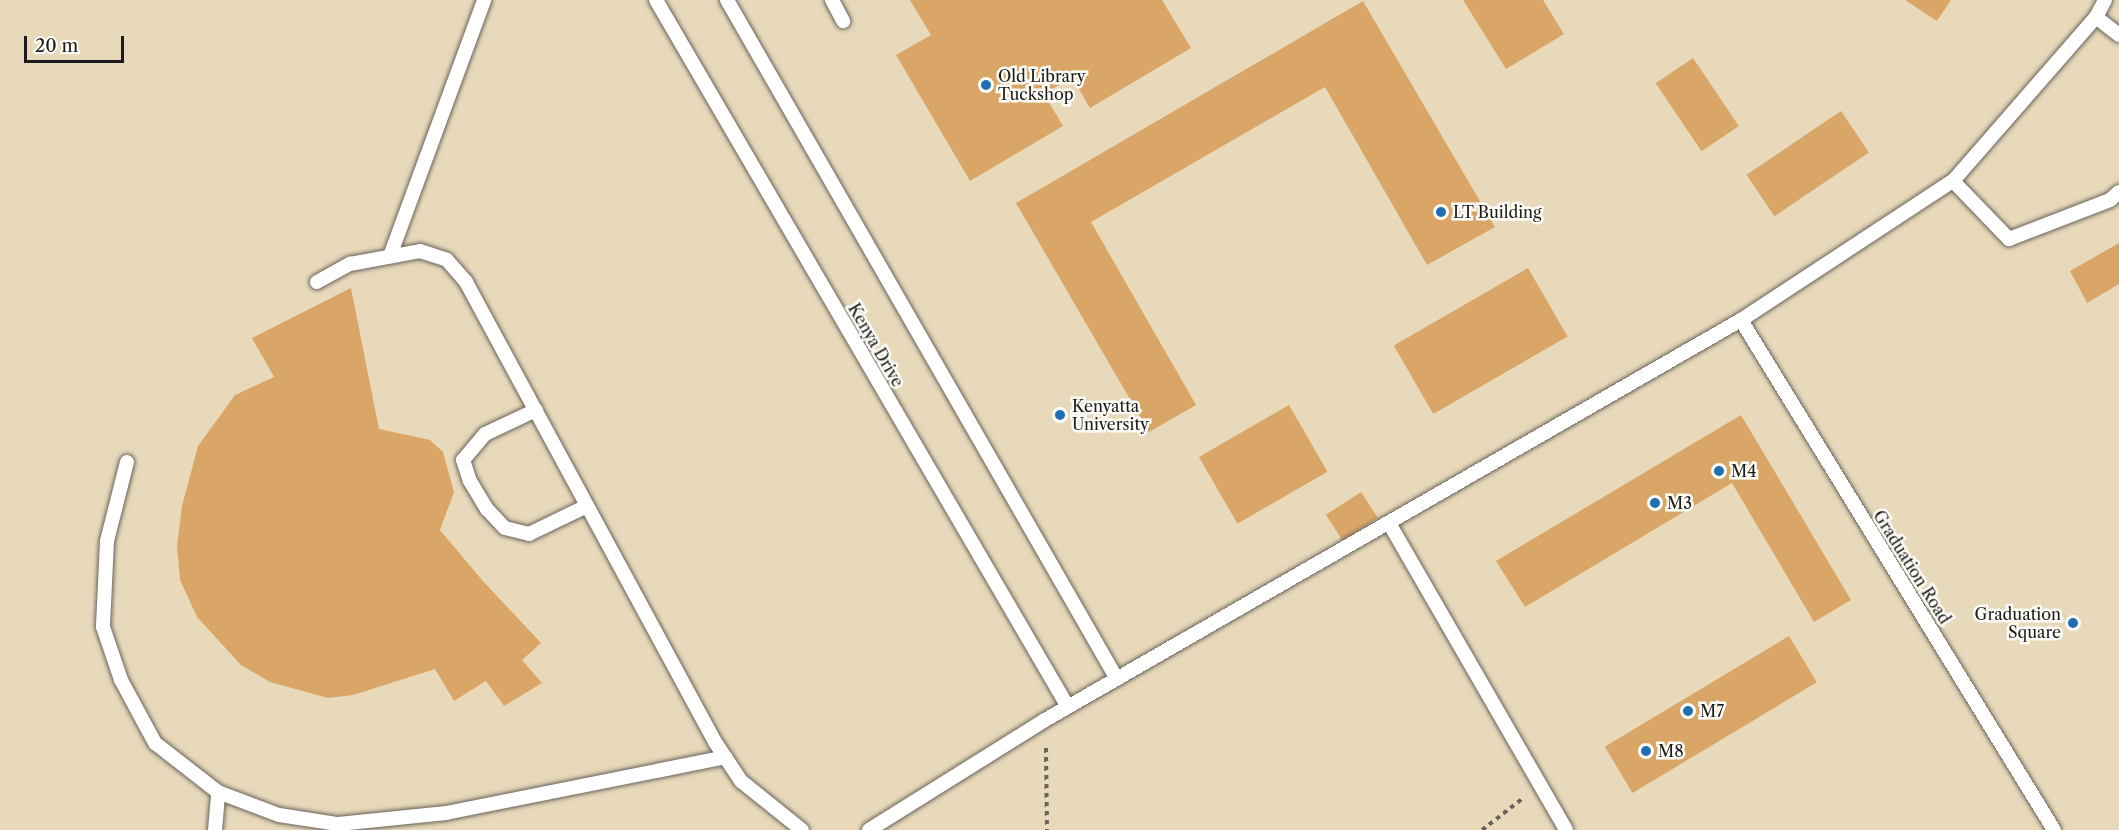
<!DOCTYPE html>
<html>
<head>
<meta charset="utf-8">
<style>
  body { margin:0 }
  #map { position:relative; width:2119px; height:830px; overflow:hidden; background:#f7e7d1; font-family:"Libre Caslon Text",serif }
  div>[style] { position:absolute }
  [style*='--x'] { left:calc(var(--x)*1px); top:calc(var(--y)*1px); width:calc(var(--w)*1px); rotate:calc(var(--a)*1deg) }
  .built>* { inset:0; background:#e8d9ba; transform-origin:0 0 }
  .building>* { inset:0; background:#daa667; transform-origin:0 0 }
  .path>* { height:4px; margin-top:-2px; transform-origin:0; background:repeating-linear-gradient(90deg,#69635b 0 4.5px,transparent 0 9px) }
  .roads { filter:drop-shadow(0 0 2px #69635b) drop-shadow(0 0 2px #69635b) }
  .service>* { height:14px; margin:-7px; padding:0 7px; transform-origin:7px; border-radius:7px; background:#fff }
  .dots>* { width:16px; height:16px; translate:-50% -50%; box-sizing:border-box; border:3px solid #fdfcf7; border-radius:50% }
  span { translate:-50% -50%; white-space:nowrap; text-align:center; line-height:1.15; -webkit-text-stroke:5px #fdfcf7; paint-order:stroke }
  .poi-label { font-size:16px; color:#1c1c1c }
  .left { translate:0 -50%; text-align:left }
  .right { translate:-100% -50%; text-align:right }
  .street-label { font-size:16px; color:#1c1c1c }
  .scale { position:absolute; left:24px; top:36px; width:100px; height:27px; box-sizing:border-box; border:3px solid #1c1c1c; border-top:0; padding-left:8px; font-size:18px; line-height:21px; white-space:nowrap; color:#1c1c1c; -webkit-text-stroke:4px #fdfcf7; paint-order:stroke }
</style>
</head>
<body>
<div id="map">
  <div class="built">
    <div style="left:0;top:0;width:2119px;height:830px"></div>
  </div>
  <div class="building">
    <div style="clip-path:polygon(910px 0,1162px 0,1191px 48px,1090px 108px,1072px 77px,1044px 94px,1063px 126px,970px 181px,896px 55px,931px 35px)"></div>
    <div style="clip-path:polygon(1463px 0,1543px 0,1564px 34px,1506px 69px)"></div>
    <div style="clip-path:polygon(1905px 0,1951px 0,1937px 21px)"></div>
    <div style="clip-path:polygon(1363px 1px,1495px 227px,1427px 265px,1325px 87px,1091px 222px,1196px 405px,1149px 432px,1016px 203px)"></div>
    <div style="left:1693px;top:58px;width:82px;height:45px;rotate:56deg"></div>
    <div style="left:1841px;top:111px;width:50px;height:114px;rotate:56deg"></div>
    <div style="clip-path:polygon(2119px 243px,2119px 284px,2087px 303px,2070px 271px)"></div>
    <div style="left:1528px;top:268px;width:79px;height:155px;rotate:60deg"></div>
    <div style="clip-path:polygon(351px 288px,379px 429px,430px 440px,443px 452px,454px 492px,440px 530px,482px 580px,541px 643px,522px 660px,542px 683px,504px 706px,486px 681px,454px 701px,435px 669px,353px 695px,328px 698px,270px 682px,241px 665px,197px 617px,180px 580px,177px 546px,182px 506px,198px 446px,235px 395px,274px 377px,252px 338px)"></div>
    <div style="left:1289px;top:405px;width:77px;height:104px;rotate:60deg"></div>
    <div style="clip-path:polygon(1741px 415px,1851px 600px,1814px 622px,1732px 483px,1525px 607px,1496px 561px)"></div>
    <div style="left:1361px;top:492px;width:31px;height:42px;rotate:57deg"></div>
    <div style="left:1789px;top:636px;width:54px;height:215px;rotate:59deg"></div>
  </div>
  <div class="path">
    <div style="--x:1046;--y:748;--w:82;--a:89.3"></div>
    <div style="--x:1482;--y:830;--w:51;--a:-37.8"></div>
  </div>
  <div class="roads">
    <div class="service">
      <div style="--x:656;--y:0;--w:818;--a:59.77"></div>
      <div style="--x:727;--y:0;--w:783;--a:60.13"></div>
      <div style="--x:832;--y:0;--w:24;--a:62"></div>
      <div style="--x:2096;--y:17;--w:29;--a:38"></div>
      <div style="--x:1953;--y:181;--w:81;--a:46"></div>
      <div style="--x:2009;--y:239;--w:108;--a:-21.1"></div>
      <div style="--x:2110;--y:200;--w:12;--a:-42"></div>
      <div style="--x:390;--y:256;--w:273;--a:-69.8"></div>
      <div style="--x:317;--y:282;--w:38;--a:-29"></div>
      <div style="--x:350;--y:264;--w:71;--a:-10.5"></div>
      <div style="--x:420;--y:251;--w:28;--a:18"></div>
      <div style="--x:447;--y:260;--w:29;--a:49"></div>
      <div style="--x:466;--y:282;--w:523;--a:61.57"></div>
      <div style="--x:715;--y:742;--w:47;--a:56.3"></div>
      <div style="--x:741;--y:781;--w:78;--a:38.8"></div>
      <div style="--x:1741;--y:320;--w:598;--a:58.46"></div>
      <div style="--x:536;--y:410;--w:56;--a:154.8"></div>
      <div style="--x:485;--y:434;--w:34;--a:130"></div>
      <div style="--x:463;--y:460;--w:22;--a:72"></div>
      <div style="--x:470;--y:481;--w:33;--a:59"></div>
      <div style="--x:487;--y:509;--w:26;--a:47"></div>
      <div style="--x:505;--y:528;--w:25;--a:14"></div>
      <div style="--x:529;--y:534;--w:64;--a:-25.8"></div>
      <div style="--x:127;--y:462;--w:81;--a:104.2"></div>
      <div style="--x:107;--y:541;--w:86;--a:92.7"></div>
      <div style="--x:103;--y:627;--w:56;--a:71.2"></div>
      <div style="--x:121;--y:680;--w:72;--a:61.6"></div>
      <div style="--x:155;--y:743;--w:80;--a:37.9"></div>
      <div style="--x:218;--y:792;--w:65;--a:20.7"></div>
      <div style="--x:279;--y:815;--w:60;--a:8.7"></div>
      <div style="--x:338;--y:824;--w:109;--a:-5.8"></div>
      <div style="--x:446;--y:813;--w:285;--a:-11.3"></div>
      <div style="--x:1389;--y:523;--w:354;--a:60"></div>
      <div style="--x:215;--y:830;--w:38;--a:-85"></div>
      <div style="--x:869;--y:830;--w:208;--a:-32"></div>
      <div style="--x:1045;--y:720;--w:803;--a:-29.89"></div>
      <div style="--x:1741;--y:320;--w:254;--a:-33.3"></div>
      <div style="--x:1953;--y:181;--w:218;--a:-48.9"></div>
      <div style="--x:2096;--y:17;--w:19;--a:-62"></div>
    </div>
  </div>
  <div class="dots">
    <div style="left:986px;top:85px;background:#1f6fb2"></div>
    <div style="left:1441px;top:212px;background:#1f6fb2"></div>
    <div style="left:1060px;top:415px;background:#1f6fb2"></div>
    <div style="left:1719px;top:471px;background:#1f6fb2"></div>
    <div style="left:1655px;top:503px;background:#1f6fb2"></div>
    <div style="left:2073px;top:623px;background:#1f6fb2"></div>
    <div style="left:1688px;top:711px;background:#1f6fb2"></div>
    <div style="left:1646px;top:751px;background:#1f6fb2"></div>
  </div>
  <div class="poi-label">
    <span class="left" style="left:998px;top:85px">Old Library<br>Tuckshop</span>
    <span class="left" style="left:1453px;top:212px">LT Building</span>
    <span class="left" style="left:1072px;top:415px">Kenyatta<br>University</span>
    <span class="left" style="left:1731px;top:471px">M4</span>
    <span class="left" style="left:1667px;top:503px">M3</span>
    <span class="right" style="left:2061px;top:623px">Graduation<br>Square</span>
    <span class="left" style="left:1700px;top:711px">M7</span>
    <span class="left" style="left:1658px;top:751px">M8</span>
  </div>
  <div class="street-label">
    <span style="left:876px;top:345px;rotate:60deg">Kenya Drive</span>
    <span style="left:1912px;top:567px;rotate:58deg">Graduation Road</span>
  </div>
  <div class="scale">20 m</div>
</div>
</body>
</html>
